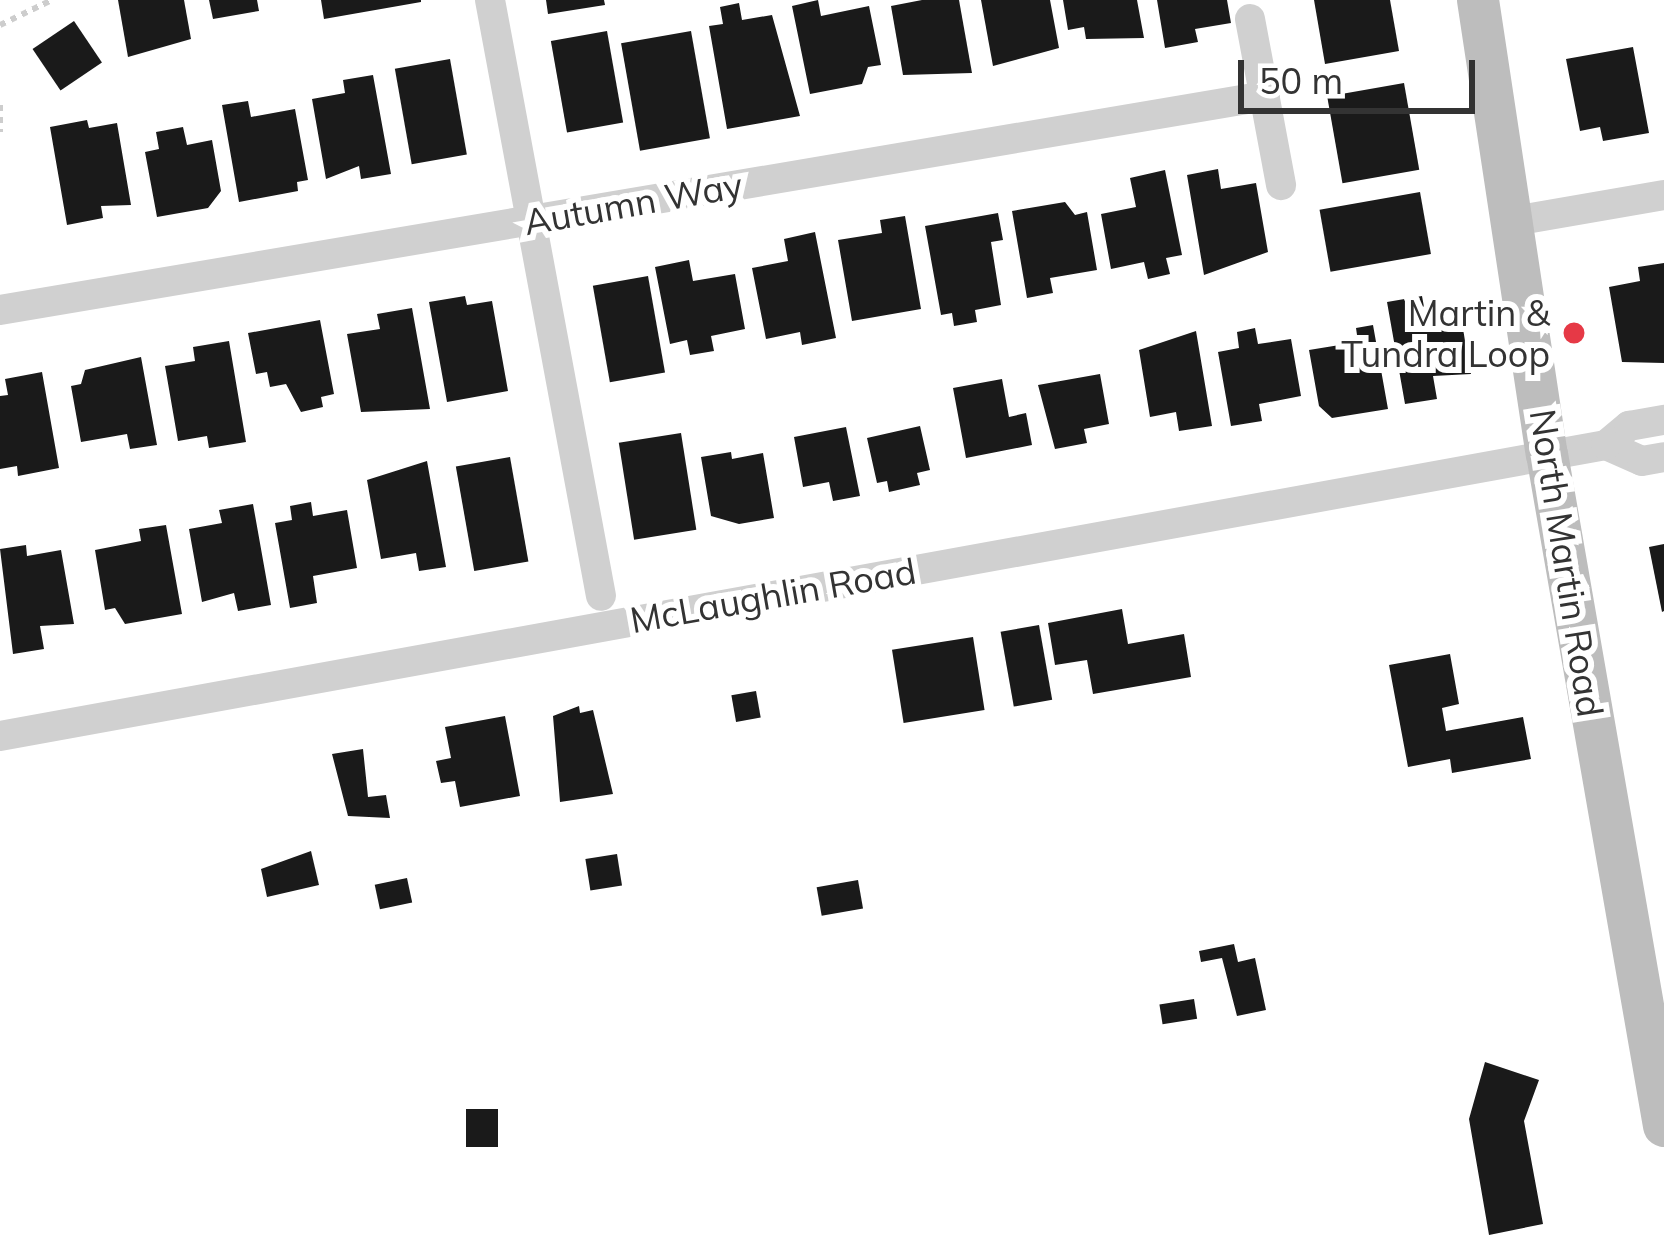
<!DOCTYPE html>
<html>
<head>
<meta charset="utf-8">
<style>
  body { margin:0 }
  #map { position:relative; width:1664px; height:1249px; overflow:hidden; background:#fff; font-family:Mulish,sans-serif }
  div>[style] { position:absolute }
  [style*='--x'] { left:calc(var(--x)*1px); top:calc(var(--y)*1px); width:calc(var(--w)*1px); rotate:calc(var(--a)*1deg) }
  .building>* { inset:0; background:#1a1a1a; transform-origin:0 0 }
  .path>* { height:6px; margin-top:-3px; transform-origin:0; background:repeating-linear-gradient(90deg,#cdcdcd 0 6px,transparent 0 12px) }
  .street>* { height:30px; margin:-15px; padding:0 15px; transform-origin:15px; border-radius:15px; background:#d0d0d0 }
  .secondary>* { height:42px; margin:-21px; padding:0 21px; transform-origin:21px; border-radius:21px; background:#bdbdbd }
  .dots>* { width:33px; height:33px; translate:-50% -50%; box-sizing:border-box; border:6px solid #fff; border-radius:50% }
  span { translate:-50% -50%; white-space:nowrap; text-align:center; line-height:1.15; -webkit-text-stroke:12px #fff; paint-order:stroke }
  .street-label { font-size:36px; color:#333 }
  .poi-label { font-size:36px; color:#333 }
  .right { translate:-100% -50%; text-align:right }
  .scale { position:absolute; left:1238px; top:60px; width:237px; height:54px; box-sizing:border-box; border:6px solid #333; border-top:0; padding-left:15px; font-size:36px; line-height:42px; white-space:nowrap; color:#333; -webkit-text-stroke:9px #fff; paint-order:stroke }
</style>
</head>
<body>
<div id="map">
  <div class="building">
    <div style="clip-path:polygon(118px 0,184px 0,191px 39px,128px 57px)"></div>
    <div style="clip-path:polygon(209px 0,257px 0,259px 11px,213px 19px)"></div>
    <div style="clip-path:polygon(321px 0,421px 0,421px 2px,324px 19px)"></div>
    <div style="clip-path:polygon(546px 0,604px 0,605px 5px,548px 14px)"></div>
    <div style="clip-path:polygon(818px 0,821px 16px,869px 6px,881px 65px,868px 67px,862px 84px,810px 94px,792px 6px)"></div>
    <div style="clip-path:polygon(922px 0,959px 0,972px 73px,903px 75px,891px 6px)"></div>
    <div style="clip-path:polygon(981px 0,1050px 0,1059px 48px,993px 66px)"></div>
    <div style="clip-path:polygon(1063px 0,1137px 0,1144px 38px,1086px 39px,1084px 27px,1068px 30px)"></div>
    <div style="clip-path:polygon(1157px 0,1227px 0,1231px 23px,1195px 29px,1198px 42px,1165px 48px)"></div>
    <div style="clip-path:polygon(1314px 0,1390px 0,1399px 51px,1325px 64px)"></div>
    <div style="clip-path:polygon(739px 3px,742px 20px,772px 15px,800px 116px,727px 129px,709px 26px,723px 24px,720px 7px)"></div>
    <div style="left:74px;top:21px;width:50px;height:50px;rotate:56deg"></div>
    <div style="left:607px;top:31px;width:93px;height:57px;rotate:80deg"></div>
    <div style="left:691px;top:31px;width:109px;height:71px;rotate:80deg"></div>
    <div style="clip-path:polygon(1633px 47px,1649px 133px,1603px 141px,1600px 127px,1580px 131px,1566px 59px)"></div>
    <div style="left:450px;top:59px;width:97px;height:56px;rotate:80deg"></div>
    <div style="clip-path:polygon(373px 75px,391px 174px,361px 179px,359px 166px,326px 179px,312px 99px,345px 93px,343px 80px)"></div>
    <div style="left:1404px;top:83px;width:88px;height:78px;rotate:80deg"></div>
    <div style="clip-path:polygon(248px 101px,251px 117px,295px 109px,308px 180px,297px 182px,298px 191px,239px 202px,222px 105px)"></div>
    <div style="clip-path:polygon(87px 120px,89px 128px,117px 123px,131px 205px,101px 206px,103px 218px,67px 225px,50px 127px)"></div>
    <div style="clip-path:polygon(183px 127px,187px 145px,212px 140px,221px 191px,208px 208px,157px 217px,145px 152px,159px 149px,156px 132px)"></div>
    <div style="clip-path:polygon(1218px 169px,1221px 189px,1256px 183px,1268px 252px,1204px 275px,1187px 175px)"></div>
    <div style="clip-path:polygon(1165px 170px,1182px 255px,1166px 258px,1170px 274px,1148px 279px,1144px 262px,1111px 269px,1101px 214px,1136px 207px,1130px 178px)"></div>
    <div style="left:1420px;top:192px;width:63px;height:102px;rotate:80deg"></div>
    <div style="clip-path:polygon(1065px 202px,1075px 215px,1087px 212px,1097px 270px,1050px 278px,1053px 293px,1027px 298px,1012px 211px)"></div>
    <div style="clip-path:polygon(998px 213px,1003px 240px,991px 242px,1001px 305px,975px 310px,977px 322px,954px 326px,952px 313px,941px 315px,925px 226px)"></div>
    <div style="clip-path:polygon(905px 216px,921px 309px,852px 321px,838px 240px,882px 233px,880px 220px)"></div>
    <div style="clip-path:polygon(815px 232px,836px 338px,802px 345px,800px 332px,766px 339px,752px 268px,788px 261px,784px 239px)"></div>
    <div style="clip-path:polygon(689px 260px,693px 281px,735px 274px,745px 329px,711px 336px,714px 351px,690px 355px,687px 340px,670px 344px,655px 267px)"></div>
    <div style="clip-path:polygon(1664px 263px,1664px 363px,1622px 362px,1609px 287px,1640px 281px,1638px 267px)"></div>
    <div style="left:648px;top:276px;width:98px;height:56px;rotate:80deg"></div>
    <div style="clip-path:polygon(465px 296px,467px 305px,492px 301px,508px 391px,447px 402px,429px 302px)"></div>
    <div style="clip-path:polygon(1422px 296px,1424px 307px,1458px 301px,1471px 374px,1433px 376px,1437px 399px,1405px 404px,1387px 302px)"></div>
    <div style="clip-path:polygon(412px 308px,430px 409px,361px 412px,347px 334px,380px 329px,377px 314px)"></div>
    <div style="clip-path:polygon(320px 320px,334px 394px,321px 397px,323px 407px,301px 412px,286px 384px,270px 387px,267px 372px,256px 374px,248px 333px)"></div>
    <div style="clip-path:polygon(1373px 325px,1388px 409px,1332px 418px,1319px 406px,1309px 350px,1358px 342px,1356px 328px)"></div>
    <div style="clip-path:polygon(1255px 328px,1258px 344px,1291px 339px,1301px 396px,1259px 404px,1262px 421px,1231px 426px,1218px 352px,1239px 348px,1237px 332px)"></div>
    <div style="clip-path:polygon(1196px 331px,1212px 426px,1179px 431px,1176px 412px,1150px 417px,1139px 350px)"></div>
    <div style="clip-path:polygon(229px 341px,246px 442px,209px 448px,207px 436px,178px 441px,165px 366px,195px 361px,193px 347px)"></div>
    <div style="clip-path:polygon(141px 357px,157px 445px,130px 449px,127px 434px,81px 442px,71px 386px,81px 384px,85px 370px)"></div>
    <div style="clip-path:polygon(42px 372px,59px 468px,18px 476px,17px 466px,0 469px,0 396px,8px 395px,5px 379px)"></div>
    <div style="clip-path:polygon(1100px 374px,1109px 424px,1084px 429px,1087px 443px,1055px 449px,1038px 385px)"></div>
    <div style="clip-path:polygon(1002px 379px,1009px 417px,1026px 413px,1032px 445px,966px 458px,953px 388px)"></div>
    <div style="clip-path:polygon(920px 426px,930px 470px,917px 473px,920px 485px,889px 492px,887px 481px,877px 483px,867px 438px)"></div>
    <div style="clip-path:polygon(846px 427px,860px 496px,833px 501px,829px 482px,803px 487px,794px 437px)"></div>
    <div style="left:681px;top:433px;width:98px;height:63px;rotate:81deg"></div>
    <div style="clip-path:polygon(731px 452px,732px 459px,763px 453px,774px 518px,739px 524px,711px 516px,701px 457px)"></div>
    <div style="left:510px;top:457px;width:106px;height:55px;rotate:80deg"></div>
    <div style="clip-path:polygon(427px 461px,446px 567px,419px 571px,416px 553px,381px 559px,367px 480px)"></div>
    <div style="clip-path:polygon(311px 502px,313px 516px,347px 510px,357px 568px,313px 576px,317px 603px,290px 608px,275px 523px,292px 520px,290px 506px)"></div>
    <div style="clip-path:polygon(253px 504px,271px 605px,238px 611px,234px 593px,202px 602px,189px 529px,222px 523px,219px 510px)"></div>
    <div style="clip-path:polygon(166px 525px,182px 614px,125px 624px,115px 608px,105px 610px,95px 550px,141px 541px,139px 529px)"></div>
    <div style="clip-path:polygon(1664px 544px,1664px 611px,1662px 612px,1649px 547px)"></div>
    <div style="clip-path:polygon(26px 545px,27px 556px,61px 550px,74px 624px,40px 626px,44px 649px,13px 654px,0 549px)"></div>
    <div style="clip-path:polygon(1122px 609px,1128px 644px,1184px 634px,1191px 677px,1093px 694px,1087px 660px,1055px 665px,1048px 623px)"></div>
    <div style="left:1039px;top:625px;width:76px;height:39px;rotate:80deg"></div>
    <div style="left:973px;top:637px;width:74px;height:82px;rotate:81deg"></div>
    <div style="clip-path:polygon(1450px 654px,1459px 704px,1442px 708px,1446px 731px,1523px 717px,1531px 759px,1452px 773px,1450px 759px,1408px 767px,1389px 665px)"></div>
    <div style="left:756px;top:691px;width:27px;height:25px;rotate:80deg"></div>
    <div style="clip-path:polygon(579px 706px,580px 713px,593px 710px,613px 794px,560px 802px,553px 716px)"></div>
    <div style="clip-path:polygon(505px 716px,520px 796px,460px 807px,455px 781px,441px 783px,436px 761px,451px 758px,445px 727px)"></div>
    <div style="clip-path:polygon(363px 749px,368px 797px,386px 795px,390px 818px,348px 816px,332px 754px)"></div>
    <div style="clip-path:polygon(311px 851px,319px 885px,267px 897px,261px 869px)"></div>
    <div style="left:617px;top:854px;width:32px;height:32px;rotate:81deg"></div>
    <div style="left:407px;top:878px;width:25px;height:33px;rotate:78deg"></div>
    <div style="left:858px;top:880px;width:29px;height:42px;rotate:80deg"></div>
    <div style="clip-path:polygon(1234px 944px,1238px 962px,1255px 958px,1266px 1010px,1237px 1016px,1222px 958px,1201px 962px,1199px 951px)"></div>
    <div style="left:1194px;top:999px;width:20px;height:35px;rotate:81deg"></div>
    <div style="clip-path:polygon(1485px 1062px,1539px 1080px,1524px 1121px,1543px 1224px,1489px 1235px,1469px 1119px)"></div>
    <div style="left:466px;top:1109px;width:32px;height:38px"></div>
  </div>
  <div class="path">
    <div style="--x:0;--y:25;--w:58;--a:-25.7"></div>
    <div style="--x:0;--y:105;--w:27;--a:90"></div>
  </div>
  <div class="street">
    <div style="--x:490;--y:0;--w:606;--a:79.45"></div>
    <div style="--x:1250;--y:19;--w:169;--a:79.4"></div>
    <div style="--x:1514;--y:221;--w:152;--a:-9.8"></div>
    <div style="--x:0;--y:310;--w:1283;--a:-9.6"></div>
    <div style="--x:1606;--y:445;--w:39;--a:24"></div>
    <div style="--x:1642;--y:461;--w:22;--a:-10"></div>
    <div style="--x:0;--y:736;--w:1632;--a:-10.27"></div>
    <div style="--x:1606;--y:445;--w:30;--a:-40"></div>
    <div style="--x:1629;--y:426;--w:36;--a:-10"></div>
  </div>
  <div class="secondary">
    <div style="--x:1478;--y:0;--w:459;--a:81.4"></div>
    <div style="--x:1547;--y:454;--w:682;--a:80.12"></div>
  </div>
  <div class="dots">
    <div style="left:1574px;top:333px;background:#e63946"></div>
  </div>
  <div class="street-label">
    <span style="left:633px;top:203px;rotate:-10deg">Autumn Way</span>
    <span style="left:1567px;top:563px;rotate:81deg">North Martin Road</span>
    <span style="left:773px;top:595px;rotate:-10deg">McLaughlin Road</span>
  </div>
  <div class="poi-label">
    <span class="right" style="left:1550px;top:333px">Martin &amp;<br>Tundra Loop</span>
  </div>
  <div class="scale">50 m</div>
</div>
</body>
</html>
